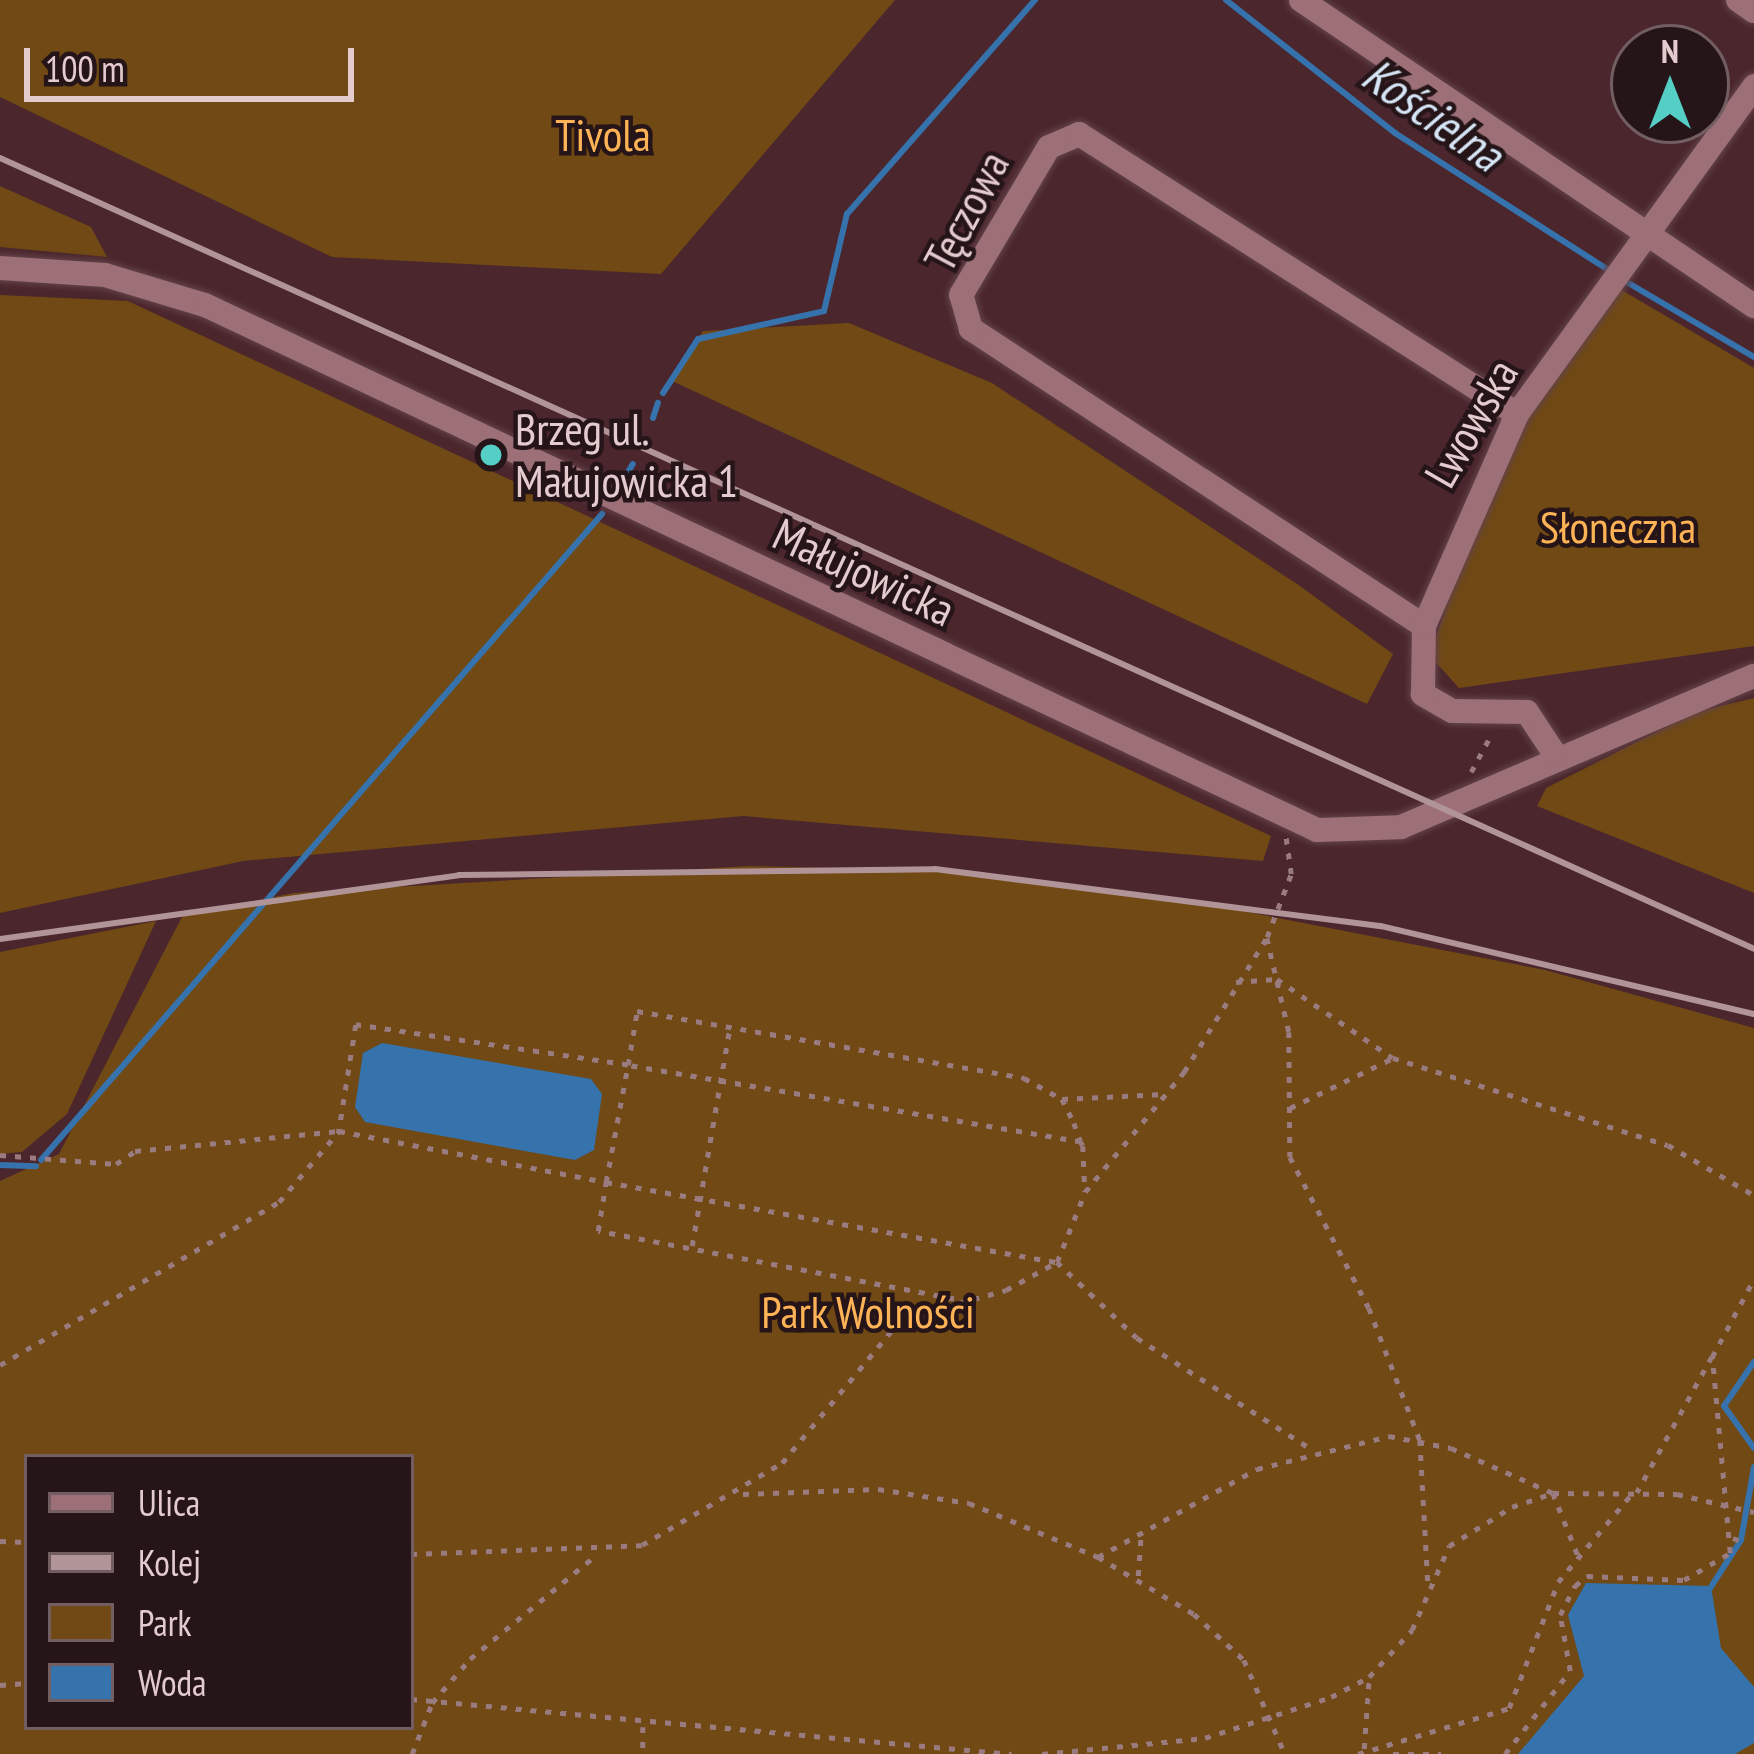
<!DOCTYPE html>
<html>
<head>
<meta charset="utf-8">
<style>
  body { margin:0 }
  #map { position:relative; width:1754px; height:1754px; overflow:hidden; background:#4b262d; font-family:"PT Sans Narrow",sans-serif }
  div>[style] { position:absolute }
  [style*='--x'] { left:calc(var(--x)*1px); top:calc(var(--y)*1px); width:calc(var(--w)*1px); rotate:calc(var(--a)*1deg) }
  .green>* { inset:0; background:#704914 }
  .water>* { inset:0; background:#3672ab }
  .stream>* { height:6px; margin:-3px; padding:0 3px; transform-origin:3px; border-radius:3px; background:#3672ab }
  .path>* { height:4.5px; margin-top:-2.25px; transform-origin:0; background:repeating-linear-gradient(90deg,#9a7b80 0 6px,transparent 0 15px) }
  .roads { filter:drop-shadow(0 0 3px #624349) drop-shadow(0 0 3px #624349) }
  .minor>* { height:24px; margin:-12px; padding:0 12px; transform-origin:12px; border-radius:12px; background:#9c7076 }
  .rail>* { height:6px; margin:-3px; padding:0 3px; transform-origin:3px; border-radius:3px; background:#b19498 }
  .dots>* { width:33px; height:33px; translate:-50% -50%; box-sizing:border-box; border:6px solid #261518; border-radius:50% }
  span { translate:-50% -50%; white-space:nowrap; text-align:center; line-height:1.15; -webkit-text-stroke:9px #261518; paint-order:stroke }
  .park-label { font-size:45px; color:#feb356 }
  .street-label { font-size:45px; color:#e4cbce }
  .poi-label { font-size:45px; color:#e4cbce }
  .left { translate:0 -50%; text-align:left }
  .water-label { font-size:48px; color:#d5e5f5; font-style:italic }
  .legend { position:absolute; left:24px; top:1454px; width:390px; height:276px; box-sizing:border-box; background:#261518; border:3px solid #725e61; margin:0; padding:15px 21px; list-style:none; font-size:36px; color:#e4cbce }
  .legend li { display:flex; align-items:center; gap:24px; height:60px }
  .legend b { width:60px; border:3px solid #725e61 }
  .north { position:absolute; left:1610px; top:24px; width:120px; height:120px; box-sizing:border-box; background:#261518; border:3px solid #725e61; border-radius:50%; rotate:0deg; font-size:33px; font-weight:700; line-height:48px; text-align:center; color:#e4cbce }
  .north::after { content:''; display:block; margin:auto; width:42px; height:54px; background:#55cec6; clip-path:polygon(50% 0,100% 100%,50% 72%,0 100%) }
  .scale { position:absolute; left:24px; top:48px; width:330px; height:54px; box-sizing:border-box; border:6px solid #e4cbce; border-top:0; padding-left:15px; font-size:36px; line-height:42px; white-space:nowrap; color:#e4cbce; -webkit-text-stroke:9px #261518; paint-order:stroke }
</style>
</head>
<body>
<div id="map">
  <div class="green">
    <div style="clip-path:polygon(0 0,895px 0,661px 274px,332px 257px,0 97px)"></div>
    <div style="clip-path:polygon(0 186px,91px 227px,107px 257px,0 247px)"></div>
    <div style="clip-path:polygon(1620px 289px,1754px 368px,1754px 646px,1459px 688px,1430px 656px,1481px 501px,1521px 421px)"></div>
    <div style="clip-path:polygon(0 295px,128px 301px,1271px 836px,1263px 861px,743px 816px,243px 861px,0 913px)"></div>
    <div style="clip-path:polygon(849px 323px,992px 383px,1300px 586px,1393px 654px,1367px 704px,672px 381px,703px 331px)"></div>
    <div style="clip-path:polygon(1754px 698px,1754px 893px,1537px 806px,1546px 788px,1696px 712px)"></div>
    <div style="clip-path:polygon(evenodd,749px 866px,942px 871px,1165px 896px,1545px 970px,1754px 1028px,1754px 1754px,0 1754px,0 1181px,59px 1154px,183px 915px,294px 893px,749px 866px,27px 1457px,411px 1457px,411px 1727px,27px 1727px,27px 1457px)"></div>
    <div style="clip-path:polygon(156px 921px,67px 1114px,22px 1152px,0 1154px,0 952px)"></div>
  </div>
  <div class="water">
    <div style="clip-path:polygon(382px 1043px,591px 1079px,602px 1094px,594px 1150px,575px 1160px,365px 1122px,355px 1107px,363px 1053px)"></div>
    <div style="clip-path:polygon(1586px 1583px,1711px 1586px,1721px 1648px,1754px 1687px,1754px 1743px,1735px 1754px,1518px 1754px,1584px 1676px,1568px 1615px)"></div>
  </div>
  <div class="stream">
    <div style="--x:1226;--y:0;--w:215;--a:38.2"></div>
    <div style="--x:1395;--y:133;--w:255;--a:32.7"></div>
    <div style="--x:1625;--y:281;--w:150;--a:30.5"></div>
    <div style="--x:663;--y:393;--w:64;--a:-57.1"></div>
    <div style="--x:698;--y:339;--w:129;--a:-12.5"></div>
    <div style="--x:824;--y:311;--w:100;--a:-76.7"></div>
    <div style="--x:847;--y:214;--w:285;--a:-48.7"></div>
    <div style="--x:653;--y:418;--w:16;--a:-72"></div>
    <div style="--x:622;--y:482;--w:21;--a:-59"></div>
    <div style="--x:41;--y:1160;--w:856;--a:-49.03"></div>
    <div style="--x:0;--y:1165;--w:36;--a:2"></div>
    <div style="--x:1754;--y:1362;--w:53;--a:124.3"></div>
    <div style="--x:1724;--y:1406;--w:52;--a:54.5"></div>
    <div style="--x:1709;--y:1590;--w:59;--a:-57.4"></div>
    <div style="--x:1741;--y:1540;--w:74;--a:-79.9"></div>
  </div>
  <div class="path">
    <div style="--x:1471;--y:772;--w:42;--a:-61.6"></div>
    <div style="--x:1267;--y:938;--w:97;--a:76.8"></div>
    <div style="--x:1289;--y:1032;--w:125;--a:89.5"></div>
    <div style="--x:1290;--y:1157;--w:170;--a:62.4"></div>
    <div style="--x:1369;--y:1308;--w:142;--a:68.9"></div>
    <div style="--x:1420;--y:1440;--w:144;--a:86.8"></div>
    <div style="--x:1236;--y:982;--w:41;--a:-4.2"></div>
    <div style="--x:1277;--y:979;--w:140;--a:34.3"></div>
    <div style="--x:1393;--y:1058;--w:288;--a:17.6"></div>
    <div style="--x:1668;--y:1145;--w:99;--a:30.2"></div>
    <div style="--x:1062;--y:1099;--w:102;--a:-2.8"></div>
    <div style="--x:1290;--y:1108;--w:114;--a:-25.9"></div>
    <div style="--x:1081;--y:1142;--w:459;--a:-170.4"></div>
    <div style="--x:628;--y:1065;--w:55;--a:-80.5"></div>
    <div style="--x:637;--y:1011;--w:393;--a:9.8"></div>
    <div style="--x:1024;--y:1078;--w:43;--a:28.9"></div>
    <div style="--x:1062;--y:1099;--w:27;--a:63"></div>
    <div style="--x:1074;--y:1123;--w:20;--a:70"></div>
    <div style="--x:1081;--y:1142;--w:4;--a:63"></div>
    <div style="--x:1083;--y:1146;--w:46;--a:87.5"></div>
    <div style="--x:0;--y:1155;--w:116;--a:4.4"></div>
    <div style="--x:116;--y:1164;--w:23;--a:-34"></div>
    <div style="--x:135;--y:1151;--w:205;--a:-5.6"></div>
    <div style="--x:692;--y:1246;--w:222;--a:-80.2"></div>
    <div style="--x:954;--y:1299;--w:362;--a:-169.2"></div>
    <div style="--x:598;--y:1231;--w:50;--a:-80.7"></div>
    <div style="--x:606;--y:1182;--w:119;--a:-79.4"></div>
    <div style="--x:628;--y:1065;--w:275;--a:-171.6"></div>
    <div style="--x:356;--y:1025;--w:107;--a:99.1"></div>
    <div style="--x:339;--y:1131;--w:272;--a:10.8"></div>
    <div style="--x:606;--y:1182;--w:458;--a:10.1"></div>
    <div style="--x:1057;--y:1262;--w:110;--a:43.5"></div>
    <div style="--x:1137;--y:1338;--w:206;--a:32.5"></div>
    <div style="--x:1712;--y:1357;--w:89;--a:-61.7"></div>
    <div style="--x:0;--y:1365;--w:323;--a:-30.3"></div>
    <div style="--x:279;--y:1202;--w:93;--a:-49.8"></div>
    <div style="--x:743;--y:1494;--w:135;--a:-2.1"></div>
    <div style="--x:878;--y:1489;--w:92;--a:8.7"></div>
    <div style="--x:969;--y:1503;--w:140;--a:22.7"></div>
    <div style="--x:1098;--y:1557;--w:112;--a:30.7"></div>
    <div style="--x:1194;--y:1614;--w:68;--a:42.6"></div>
    <div style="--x:1244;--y:1660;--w:103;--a:66.4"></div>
    <div style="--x:1733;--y:1538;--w:14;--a:21"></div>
    <div style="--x:0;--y:1541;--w:27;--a:2"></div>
    <div style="--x:411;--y:1554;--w:231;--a:-2.2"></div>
    <div style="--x:642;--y:1545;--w:162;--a:-30.4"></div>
    <div style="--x:782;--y:1463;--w:187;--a:-50.4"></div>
    <div style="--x:901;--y:1319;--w:109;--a:-15.4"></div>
    <div style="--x:1006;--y:1290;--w:58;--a:-28.8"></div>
    <div style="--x:1057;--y:1262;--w:75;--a:-68.2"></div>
    <div style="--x:1085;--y:1192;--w:156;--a:-50.5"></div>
    <div style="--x:1184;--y:1072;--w:158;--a:-58.4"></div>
    <div style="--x:1267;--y:937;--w:67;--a:-69.1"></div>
    <div style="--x:1291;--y:874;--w:37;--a:-98"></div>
    <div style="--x:1098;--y:1557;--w:182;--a:-29"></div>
    <div style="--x:1257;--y:1469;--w:136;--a:-14"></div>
    <div style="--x:1389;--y:1436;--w:63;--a:11"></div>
    <div style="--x:1451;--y:1448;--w:111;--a:23.8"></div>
    <div style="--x:1553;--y:1493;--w:124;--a:0.5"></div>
    <div style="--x:1677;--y:1494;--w:79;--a:13.2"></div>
    <div style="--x:1138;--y:1576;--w:42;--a:-85.9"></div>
    <div style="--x:0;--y:1685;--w:27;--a:-4"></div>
    <div style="--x:411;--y:1699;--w:603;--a:5.24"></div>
    <div style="--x:643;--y:1727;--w:27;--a:90"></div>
    <div style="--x:1364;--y:1749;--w:72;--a:-86"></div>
    <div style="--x:412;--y:1754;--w:55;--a:-68.6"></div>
    <div style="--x:432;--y:1703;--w:58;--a:-49.2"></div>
    <div style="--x:470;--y:1659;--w:163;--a:-39.5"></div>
    <div style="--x:1042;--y:1754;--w:164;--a:-5.6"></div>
    <div style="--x:1205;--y:1738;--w:133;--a:-18"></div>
    <div style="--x:1331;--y:1697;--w:43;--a:-27.8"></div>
    <div style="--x:1369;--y:1677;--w:64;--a:-47.5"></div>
    <div style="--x:1412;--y:1630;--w:92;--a:-66.2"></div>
    <div style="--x:1449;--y:1546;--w:74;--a:-31.8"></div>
    <div style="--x:1512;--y:1507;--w:43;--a:-18.9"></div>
    <div style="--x:1553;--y:1493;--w:70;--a:68.2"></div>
    <div style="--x:1358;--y:1754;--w:158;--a:-16.9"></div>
    <div style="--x:1509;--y:1708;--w:135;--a:-68.7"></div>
    <div style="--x:1558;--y:1582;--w:112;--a:-50.1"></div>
    <div style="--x:1393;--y:1754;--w:48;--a:0"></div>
    <div style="--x:1505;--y:1754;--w:105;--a:-51.9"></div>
    <div style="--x:1570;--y:1671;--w:57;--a:-100.1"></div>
    <div style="--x:1560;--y:1615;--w:33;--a:-63"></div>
    <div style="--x:1575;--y:1586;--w:16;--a:-40"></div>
    <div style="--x:1587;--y:1576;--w:97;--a:2.4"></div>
    <div style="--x:1684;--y:1580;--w:53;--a:-30.4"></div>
    <div style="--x:1730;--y:1553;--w:197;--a:-95.2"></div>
    <div style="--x:1712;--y:1357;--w:155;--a:118.9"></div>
  </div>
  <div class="roads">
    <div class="minor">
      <div style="--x:1301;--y:0;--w:547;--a:34.04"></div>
      <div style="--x:1738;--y:0;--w:19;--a:35"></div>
      <div style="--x:0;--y:268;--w:105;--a:3.8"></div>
      <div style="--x:105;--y:275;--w:104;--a:16.7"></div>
      <div style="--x:205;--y:305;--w:1230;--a:25.27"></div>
      <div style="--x:1317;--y:830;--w:84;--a:-2"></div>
      <div style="--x:1401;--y:827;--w:384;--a:-23.2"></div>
      <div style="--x:1424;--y:626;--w:542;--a:-146.75"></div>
      <div style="--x:971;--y:329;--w:35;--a:-106"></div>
      <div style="--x:961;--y:295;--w:172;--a:-59.3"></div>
      <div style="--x:1049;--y:147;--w:33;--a:-23"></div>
      <div style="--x:1079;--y:134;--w:520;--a:32.59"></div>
      <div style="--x:1556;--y:756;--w:53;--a:-123.4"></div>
      <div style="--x:1527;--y:712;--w:75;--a:-179.2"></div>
      <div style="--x:1452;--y:711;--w:34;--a:-150"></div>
      <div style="--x:1423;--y:694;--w:68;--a:-89.2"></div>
      <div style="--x:1424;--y:626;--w:232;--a:-66.3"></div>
      <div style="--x:1517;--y:414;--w:405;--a:-54.1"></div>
    </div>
  </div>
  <div class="rail">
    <div style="--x:0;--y:158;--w:1924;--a:24.27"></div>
    <div style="--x:0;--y:939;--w:463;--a:-7.9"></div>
    <div style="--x:459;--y:875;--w:476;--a:-0.7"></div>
    <div style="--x:935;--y:869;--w:450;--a:7.3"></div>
    <div style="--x:1381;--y:926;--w:383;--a:13.3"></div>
  </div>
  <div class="dots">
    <div style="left:491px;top:455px;background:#55cec6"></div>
  </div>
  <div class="park-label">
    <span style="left:603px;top:135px">Tivola</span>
    <span style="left:1618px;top:527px">Słoneczna</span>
    <span style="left:868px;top:1312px">Park Wolności</span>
  </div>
  <div class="street-label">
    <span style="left:966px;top:211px;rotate:-62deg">Tęczowa</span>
    <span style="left:1471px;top:423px;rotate:-60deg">Lwowska</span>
    <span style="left:864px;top:572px;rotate:25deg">Małujowicka</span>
  </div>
  <div class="poi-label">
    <span class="left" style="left:515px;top:455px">Brzeg ul.<br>Małujowicka 1</span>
  </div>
  <div class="water-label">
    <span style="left:1433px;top:114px;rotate:35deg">Kościelna</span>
  </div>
  <ul class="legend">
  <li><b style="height:15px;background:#9c7076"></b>Ulica</li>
  <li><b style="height:15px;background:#b19498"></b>Kolej</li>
  <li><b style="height:33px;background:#704914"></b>Park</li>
  <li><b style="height:33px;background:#3672ab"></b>Woda</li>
  </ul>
  <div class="north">N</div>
  <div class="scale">100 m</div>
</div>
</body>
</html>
